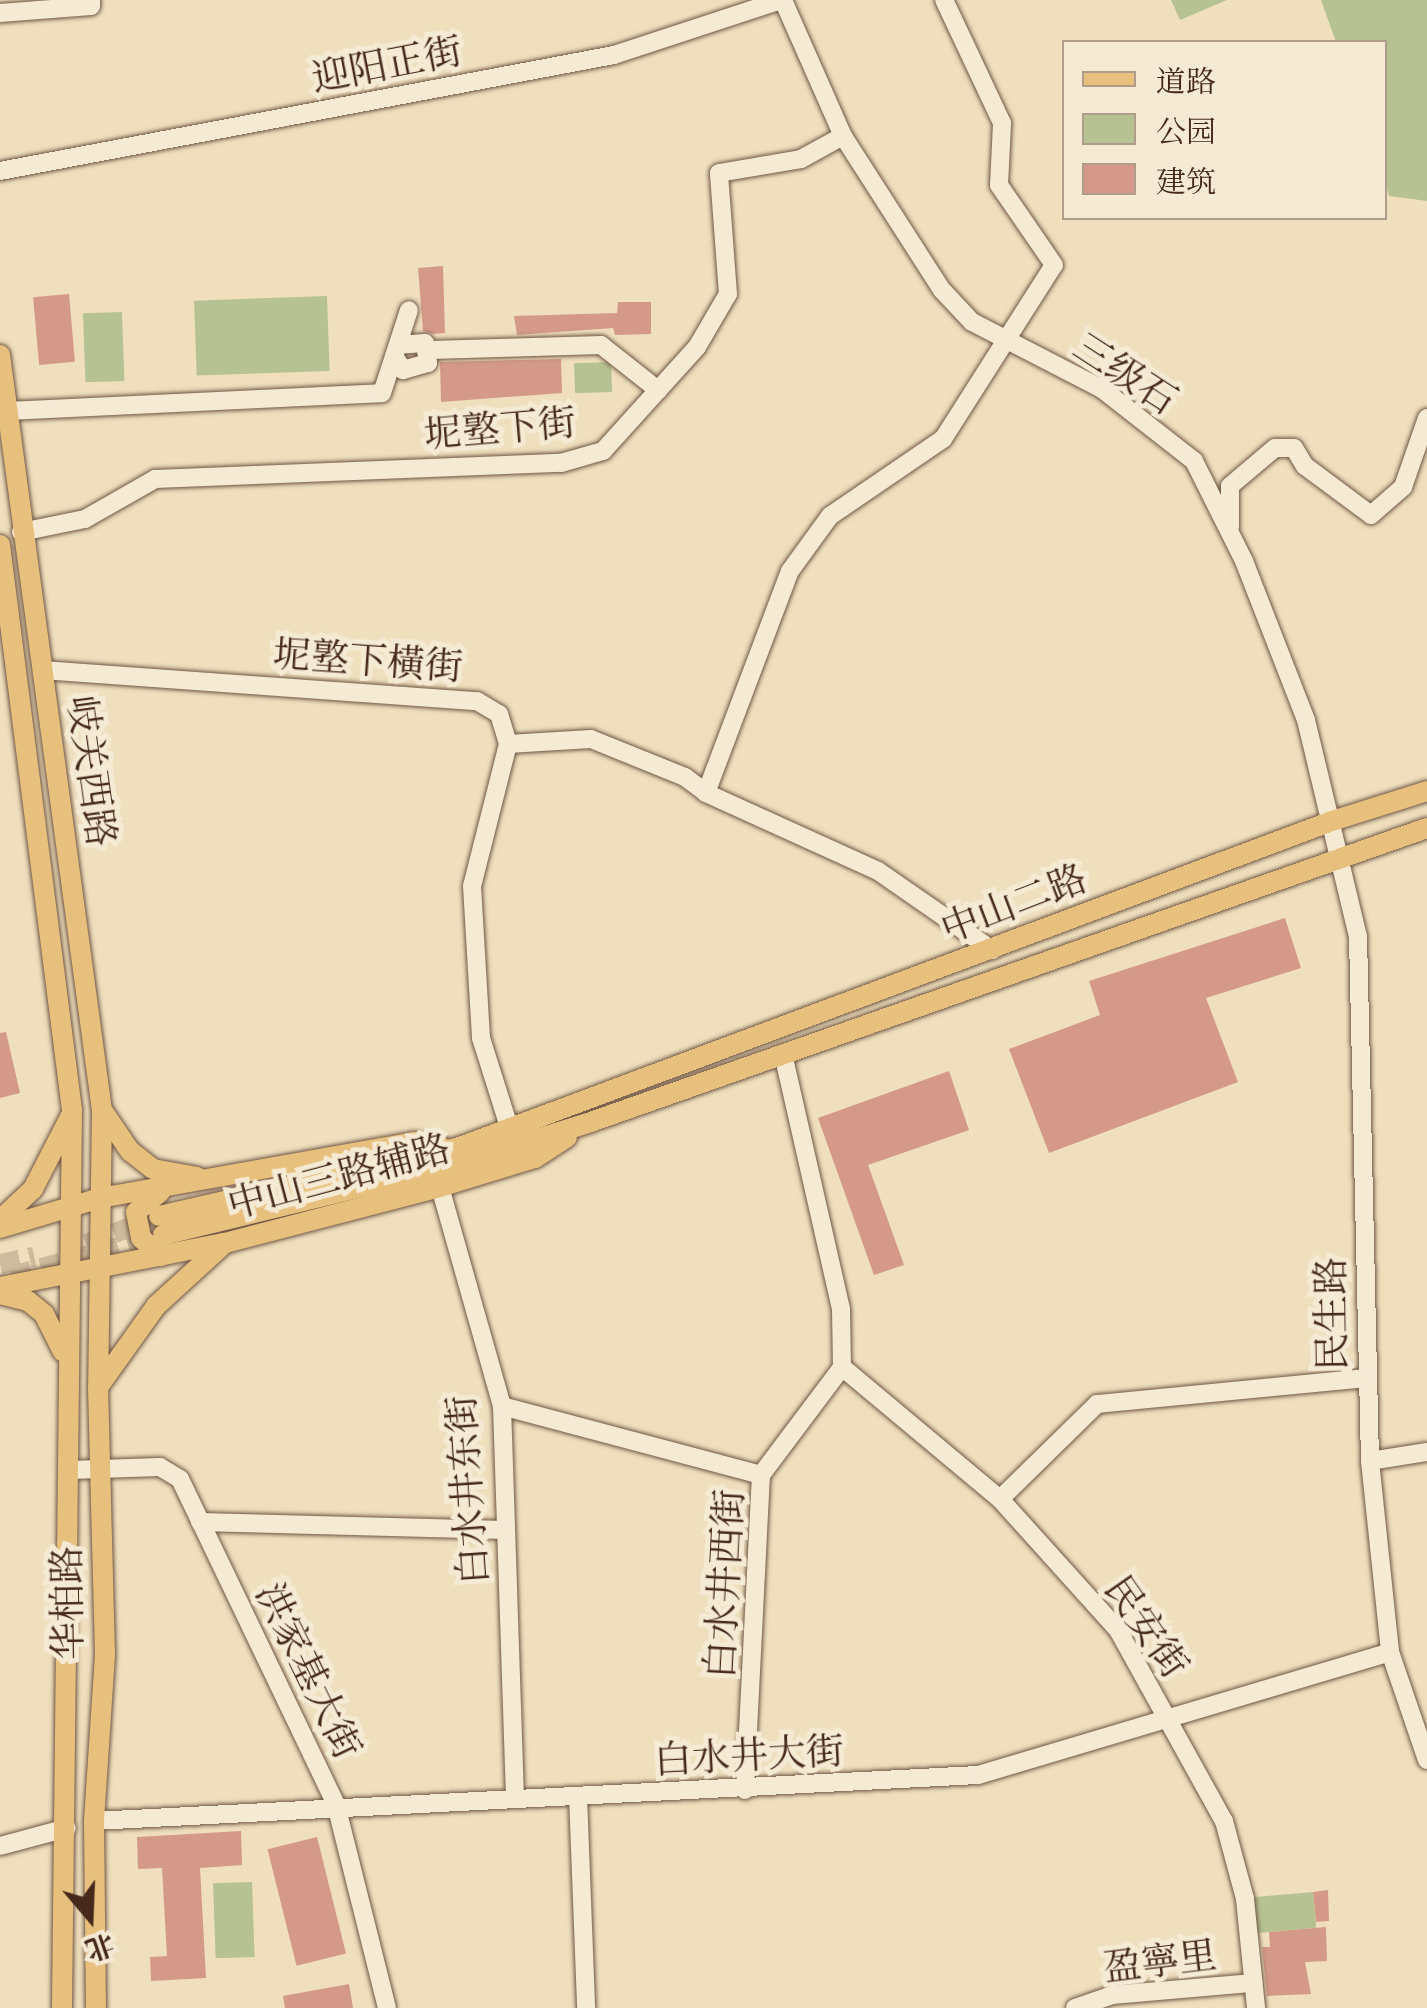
<!DOCTYPE html>
<html>
<head>
<meta charset="utf-8">
<style>
  body { margin:0 }
  #map { position:relative; width:1427px; height:2008px; overflow:hidden; background:#efdfbd; font-family:"IM FELL French Canon","Noto Serif SC",serif }
  div>[style] { position:absolute }
  [style*='--x'] { left:calc(var(--x)*1px); top:calc(var(--y)*1px); width:calc(var(--w)*1px); rotate:calc(var(--a)*1deg) }
  .green>* { inset:0; background:#b7c292; transform-origin:0 0 }
  .building>* { inset:0; background:#d49988; transform-origin:0 0 }
  .major-tunnel>* { height:20px; margin-top:-10px; transform-origin:0; background:repeating-linear-gradient(90deg,#cdbb9d 0 20px,transparent 0 30px) }
  .roads { filter:drop-shadow(0 0 2px #705644) drop-shadow(0 0 2px #705644) }
  .minor>* { height:18px; margin:-9px; padding:0 9px; transform-origin:9px; border-radius:9px; background:#f5ead4 }
  .major>* { height:20px; margin:-10px; padding:0 10px; transform-origin:10px; border-radius:10px; background:#e8c07e }
  span { translate:-50% -50%; white-space:nowrap; text-align:center; line-height:1.15; -webkit-text-stroke:10px #f5ead4; paint-order:stroke }
  .street-label { font-size:38px; color:#46291b }
  .legend { position:absolute; left:1062px; top:40px; width:325px; height:180px; box-sizing:border-box; background:#f5ead4; border:2px solid #af9d8a; margin:0; padding:12px 18px; list-style:none; font-size:30px; color:#46291b }
  .legend li { display:flex; align-items:center; gap:20px; height:50px }
  .legend b { width:50px; border:2px solid #af9d8a }
  .north { position:absolute; left:40px; top:1868px; width:100px; height:100px; -webkit-text-stroke:8px #f5ead4; paint-order:stroke; rotate:161deg; font-size:28px; font-weight:700; line-height:40px; text-align:center; color:#46291b }
  .north::after { content:''; display:block; margin:auto; width:35px; height:45px; background:#46291b; clip-path:polygon(50% 0,100% 100%,50% 72%,0 100%) }
</style>
</head>
<body>
<div id="map">
  <div class="green">
    <div style="clip-path:polygon(1171px 0,1227px 0,1180px 20px)"></div>
    <div style="clip-path:polygon(1321px 0,1427px 0,1427px 201px,1389px 196px,1385px 182px,1384px 42px,1336px 42px)"></div>
    <div style="left:327px;top:296px;width:75px;height:133px;rotate:88deg"></div>
    <div style="left:122px;top:312px;width:69px;height:39px;rotate:88deg"></div>
    <div style="left:611px;top:362px;width:30px;height:37px;rotate:88deg"></div>
    <div style="left:252px;top:1882px;width:75px;height:39px;rotate:88deg"></div>
    <div style="left:1313px;top:1892px;width:36px;height:68px;rotate:85deg"></div>
  </div>
  <div class="building">
    <div style="clip-path:polygon(443px 266px,445px 333px,433px 334px,423px 331px,418px 268px)"></div>
    <div style="left:69px;top:294px;width:68px;height:36px;rotate:85deg"></div>
    <div style="clip-path:polygon(618px 302px,651px 302px,651px 334px,615px 335px,613px 328px,517px 335px,514px 316px,617px 313px)"></div>
    <div style="clip-path:polygon(561px 359px,562px 393px,441px 402px,440px 362px)"></div>
    <div style="clip-path:polygon(1285px 918px,1301px 968px,1206px 998px,1238px 1082px,1049px 1153px,1009px 1049px,1100px 1015px,1089px 981px)"></div>
    <div style="clip-path:polygon(6px 1032px,20px 1093px,0 1098px,0 1033px)"></div>
    <div style="clip-path:polygon(949px 1071px,969px 1130px,868px 1165px,904px 1265px,874px 1275px,818px 1118px)"></div>
    <div style="clip-path:polygon(241px 1831px,242px 1865px,200px 1868px,206px 1978px,151px 1981px,150px 1957px,167px 1956px,162px 1868px,138px 1869px,137px 1837px)"></div>
    <div style="left:317px;top:1837px;width:120px;height:51px;rotate:76deg"></div>
    <div style="clip-path:polygon(1328px 1890px,1329px 1921px,1316px 1922px,1313px 1892px)"></div>
    <div style="clip-path:polygon(1326px 1927px,1327px 1961px,1305px 1962px,1311px 1994px,1267px 1996px,1262px 1947px,1270px 1947px,1269px 1932px)"></div>
    <div style="clip-path:polygon(349px 1984px,353px 2008px,285px 2008px,283px 1996px)"></div>
  </div>
  <div class="major-tunnel">
    <div style="--x:86;--y:1244;--w:78;--a:-21"></div>
    <div style="--x:0;--y:1264;--w:35;--a:-12"></div>
    <div style="--x:12;--y:1276;--w:150;--a:-15.1"></div>
  </div>
  <div class="roads">
    <div class="minor">
      <div style="--x:783;--y:0;--w:149;--a:66.2"></div>
      <div style="--x:843;--y:136;--w:183;--a:57.3"></div>
      <div style="--x:942;--y:290;--w:44;--a:46.8"></div>
      <div style="--x:972;--y:322;--w:146;--a:27.3"></div>
      <div style="--x:1102;--y:389;--w:117;--a:38"></div>
      <div style="--x:1194;--y:461;--w:112;--a:63.4"></div>
      <div style="--x:1244;--y:561;--w:171;--a:68.7"></div>
      <div style="--x:1306;--y:720;--w:222;--a:76.5"></div>
      <div style="--x:1358;--y:936;--w:525;--a:88.69"></div>
      <div style="--x:1370;--y:1461;--w:192;--a:84"></div>
      <div style="--x:1390;--y:1652;--w:114;--a:71.1"></div>
      <div style="--x:0;--y:13;--w:91;--a:-4.4"></div>
      <div style="--x:91;--y:6;--w:6;--a:-90"></div>
      <div style="--x:0;--y:171;--w:625;--a:-10.7"></div>
      <div style="--x:614;--y:55;--w:176;--a:-18.2"></div>
      <div style="--x:430;--y:350;--w:171;--a:-1.7"></div>
      <div style="--x:601;--y:345;--w:73;--a:38.3"></div>
      <div style="--x:394;--y:356;--w:17;--a:57"></div>
      <div style="--x:403;--y:370;--w:26;--a:-16"></div>
      <div style="--x:428;--y:363;--w:20;--a:-99"></div>
      <div style="--x:425;--y:343;--w:27;--a:176"></div>
      <div style="--x:6;--y:411;--w:376;--a:-2.7"></div>
      <div style="--x:382;--y:393;--w:87;--a:-72"></div>
      <div style="--x:1230;--y:527;--w:41;--a:-90"></div>
      <div style="--x:1230;--y:486;--w:59;--a:-40.2"></div>
      <div style="--x:1275;--y:448;--w:19;--a:0"></div>
      <div style="--x:1294;--y:448;--w:21;--a:59"></div>
      <div style="--x:1305;--y:466;--w:82;--a:36.6"></div>
      <div style="--x:1371;--y:515;--w:43;--a:-41.2"></div>
      <div style="--x:1403;--y:487;--w:73;--a:-70.8"></div>
      <div style="--x:21;--y:532;--w:65;--a:-11.5"></div>
      <div style="--x:85;--y:519;--w:81;--a:-29.7"></div>
      <div style="--x:155;--y:479;--w:406;--a:-2.3"></div>
      <div style="--x:561;--y:463;--w:44;--a:-15.9"></div>
      <div style="--x:603;--y:451;--w:140;--a:-47.9"></div>
      <div style="--x:697;--y:347;--w:61;--a:-59.7"></div>
      <div style="--x:728;--y:294;--w:121;--a:-94.3"></div>
      <div style="--x:719;--y:173;--w:83;--a:-9.7"></div>
      <div style="--x:801;--y:159;--w:48;--a:-28.7"></div>
      <div style="--x:42;--y:670;--w:436;--a:4.1"></div>
      <div style="--x:477;--y:701;--w:26;--a:31"></div>
      <div style="--x:499;--y:714;--w:31;--a:73"></div>
      <div style="--x:508;--y:744;--w:146;--a:104.2"></div>
      <div style="--x:472;--y:886;--w:152;--a:86.6"></div>
      <div style="--x:481;--y:1038;--w:96;--a:72.5"></div>
      <div style="--x:508;--y:744;--w:83;--a:-3.4"></div>
      <div style="--x:591;--y:739;--w:101;--a:22"></div>
      <div style="--x:685;--y:777;--w:26;--a:37"></div>
      <div style="--x:706;--y:793;--w:189;--a:24.4"></div>
      <div style="--x:878;--y:871;--w:139;--a:34.7"></div>
      <div style="--x:706;--y:793;--w:237;--a:-69.3"></div>
      <div style="--x:790;--y:571;--w:68;--a:-54"></div>
      <div style="--x:830;--y:516;--w:137;--a:-34.3"></div>
      <div style="--x:943;--y:439;--w:206;--a:-57.5"></div>
      <div style="--x:1054;--y:265;--w:97;--a:-124.5"></div>
      <div style="--x:999;--y:185;--w:62;--a:-87.2"></div>
      <div style="--x:1002;--y:123;--w:136;--a:-115.2"></div>
      <div style="--x:440;--y:1187;--w:228;--a:74.2"></div>
      <div style="--x:502;--y:1406;--w:390;--a:88.1"></div>
      <div style="--x:842;--y:1367;--w:206;--a:39.9"></div>
      <div style="--x:1000;--y:1499;--w:176;--a:48"></div>
      <div style="--x:1118;--y:1630;--w:218;--a:61"></div>
      <div style="--x:1224;--y:1821;--w:81;--a:74.9"></div>
      <div style="--x:1245;--y:1899;--w:110;--a:84.2"></div>
      <div style="--x:502;--y:1406;--w:268;--a:14.9"></div>
      <div style="--x:1370;--y:1461;--w:58;--a:-9"></div>
      <div style="--x:69;--y:1470;--w:91;--a:-1.9"></div>
      <div style="--x:160;--y:1467;--w:23;--a:31"></div>
      <div style="--x:180;--y:1479;--w:361;--a:64.4"></div>
      <div style="--x:336;--y:1805;--w:209;--a:75.9"></div>
      <div style="--x:1000;--y:1499;--w:136;--a:-44.4"></div>
      <div style="--x:1097;--y:1404;--w:270;--a:-5.5"></div>
      <div style="--x:200;--y:1522;--w:306;--a:1.5"></div>
      <div style="--x:745;--y:1790;--w:315;--a:-87.1"></div>
      <div style="--x:761;--y:1475;--w:135;--a:-53.1"></div>
      <div style="--x:842;--y:1367;--w:58;--a:-91"></div>
      <div style="--x:841;--y:1309;--w:262;--a:-102.8"></div>
      <div style="--x:578;--y:1796;--w:212;--a:87.8"></div>
      <div style="--x:94;--y:1821;--w:885;--a:-2.98"></div>
      <div style="--x:978;--y:1775;--w:430;--a:-16.6"></div>
      <div style="--x:0;--y:1846;--w:69;--a:-15"></div>
      <div style="--x:1075;--y:2008;--w:39;--a:-19"></div>
      <div style="--x:1112;--y:1995;--w:142;--a:-4.9"></div>
    </div>
    <div class="major">
      <div style="--x:0;--y:355;--w:762;--a:82.31"></div>
      <div style="--x:102;--y:1110;--w:277;--a:90.8"></div>
      <div style="--x:98;--y:1387;--w:268;--a:88.5"></div>
      <div style="--x:105;--y:1655;--w:166;--a:93.8"></div>
      <div style="--x:94;--y:1821;--w:187;--a:89.4"></div>
      <div style="--x:0;--y:545;--w:570;--a:82.74"></div>
      <div style="--x:72;--y:1110;--w:898;--a:90.64"></div>
      <div style="--x:102;--y:1110;--w:50;--a:55.7"></div>
      <div style="--x:130;--y:1151;--w:29;--a:38"></div>
      <div style="--x:153;--y:1169;--w:45;--a:10.3"></div>
      <div style="--x:160;--y:1192;--w:31;--a:140"></div>
      <div style="--x:136;--y:1212;--w:26;--a:79"></div>
      <div style="--x:141;--y:1238;--w:27;--a:42"></div>
      <div style="--x:159;--y:1216;--w:306;--a:-12.9"></div>
      <div style="--x:457;--y:1148;--w:934;--a:-20.49"></div>
      <div style="--x:1332;--y:821;--w:100;--a:-17.5"></div>
      <div style="--x:0;--y:1220;--w:45;--a:-43.2"></div>
      <div style="--x:33;--y:1189;--w:81;--a:-62.8"></div>
      <div style="--x:0;--y:1228;--w:104;--a:-16.7"></div>
      <div style="--x:100;--y:1198;--w:318;--a:-10.1"></div>
      <div style="--x:413;--y:1142;--w:27;--a:8"></div>
      <div style="--x:163;--y:1235;--w:307;--a:-13.6"></div>
      <div style="--x:461;--y:1163;--w:130;--a:-17.5"></div>
      <div style="--x:585;--y:1124;--w:893;--a:-19.37"></div>
      <div style="--x:0;--y:1287;--w:229;--a:-11.1"></div>
      <div style="--x:225;--y:1243;--w:222;--a:-14.6"></div>
      <div style="--x:440;--y:1187;--w:99;--a:-17"></div>
      <div style="--x:535;--y:1158;--w:38;--a:-33"></div>
      <div style="--x:0;--y:1294;--w:29;--a:14"></div>
      <div style="--x:28;--y:1301;--w:21;--a:39"></div>
      <div style="--x:44;--y:1314;--w:42;--a:63.4"></div>
      <div style="--x:99;--y:1386;--w:98;--a:-54.5"></div>
      <div style="--x:156;--y:1306;--w:92;--a:-42.4"></div>
    </div>
  </div>
  <div class="street-label">
    <span style="left:387px;top:65px;rotate:-11deg">迎阳正街</span>
    <span style="left:1125px;top:374px;rotate:33deg">三级石</span>
    <span style="left:500px;top:429px;rotate:-5deg">坭墪下街</span>
    <span style="left:368px;top:661px;rotate:4deg">坭墪下橫街</span>
    <span style="left:91px;top:771px;rotate:82deg">岐关西路</span>
    <span style="left:1014px;top:904px;rotate:-21deg">中山二路</span>
    <span style="left:339px;top:1177px;rotate:-15deg">中山三路辅路</span>
    <span style="left:1332px;top:1314px;rotate:-91deg">民生路</span>
    <span style="left:468px;top:1490px;rotate:-94deg">白水井东街</span>
    <span style="left:725px;top:1584px;rotate:-87deg">白水井西街</span>
    <span style="left:68px;top:1603px;rotate:-91deg">华柏路</span>
    <span style="left:1146px;top:1627px;rotate:55deg">民安街</span>
    <span style="left:308px;top:1671px;rotate:64deg">洪家基大街</span>
    <span style="left:749px;top:1756px;rotate:-3deg">白水井大街</span>
    <span style="left:1160px;top:1962px;rotate:-7deg">盈寧里</span>
  </div>
  <ul class="legend">
  <li><b style="height:12px;background:#e8c07e"></b>道路</li>
  <li><b style="height:28px;background:#b7c292"></b>公园</li>
  <li><b style="height:28px;background:#d49988"></b>建筑</li>
  </ul>
  <div class="north">北</div>
</div>
</body>
</html>
